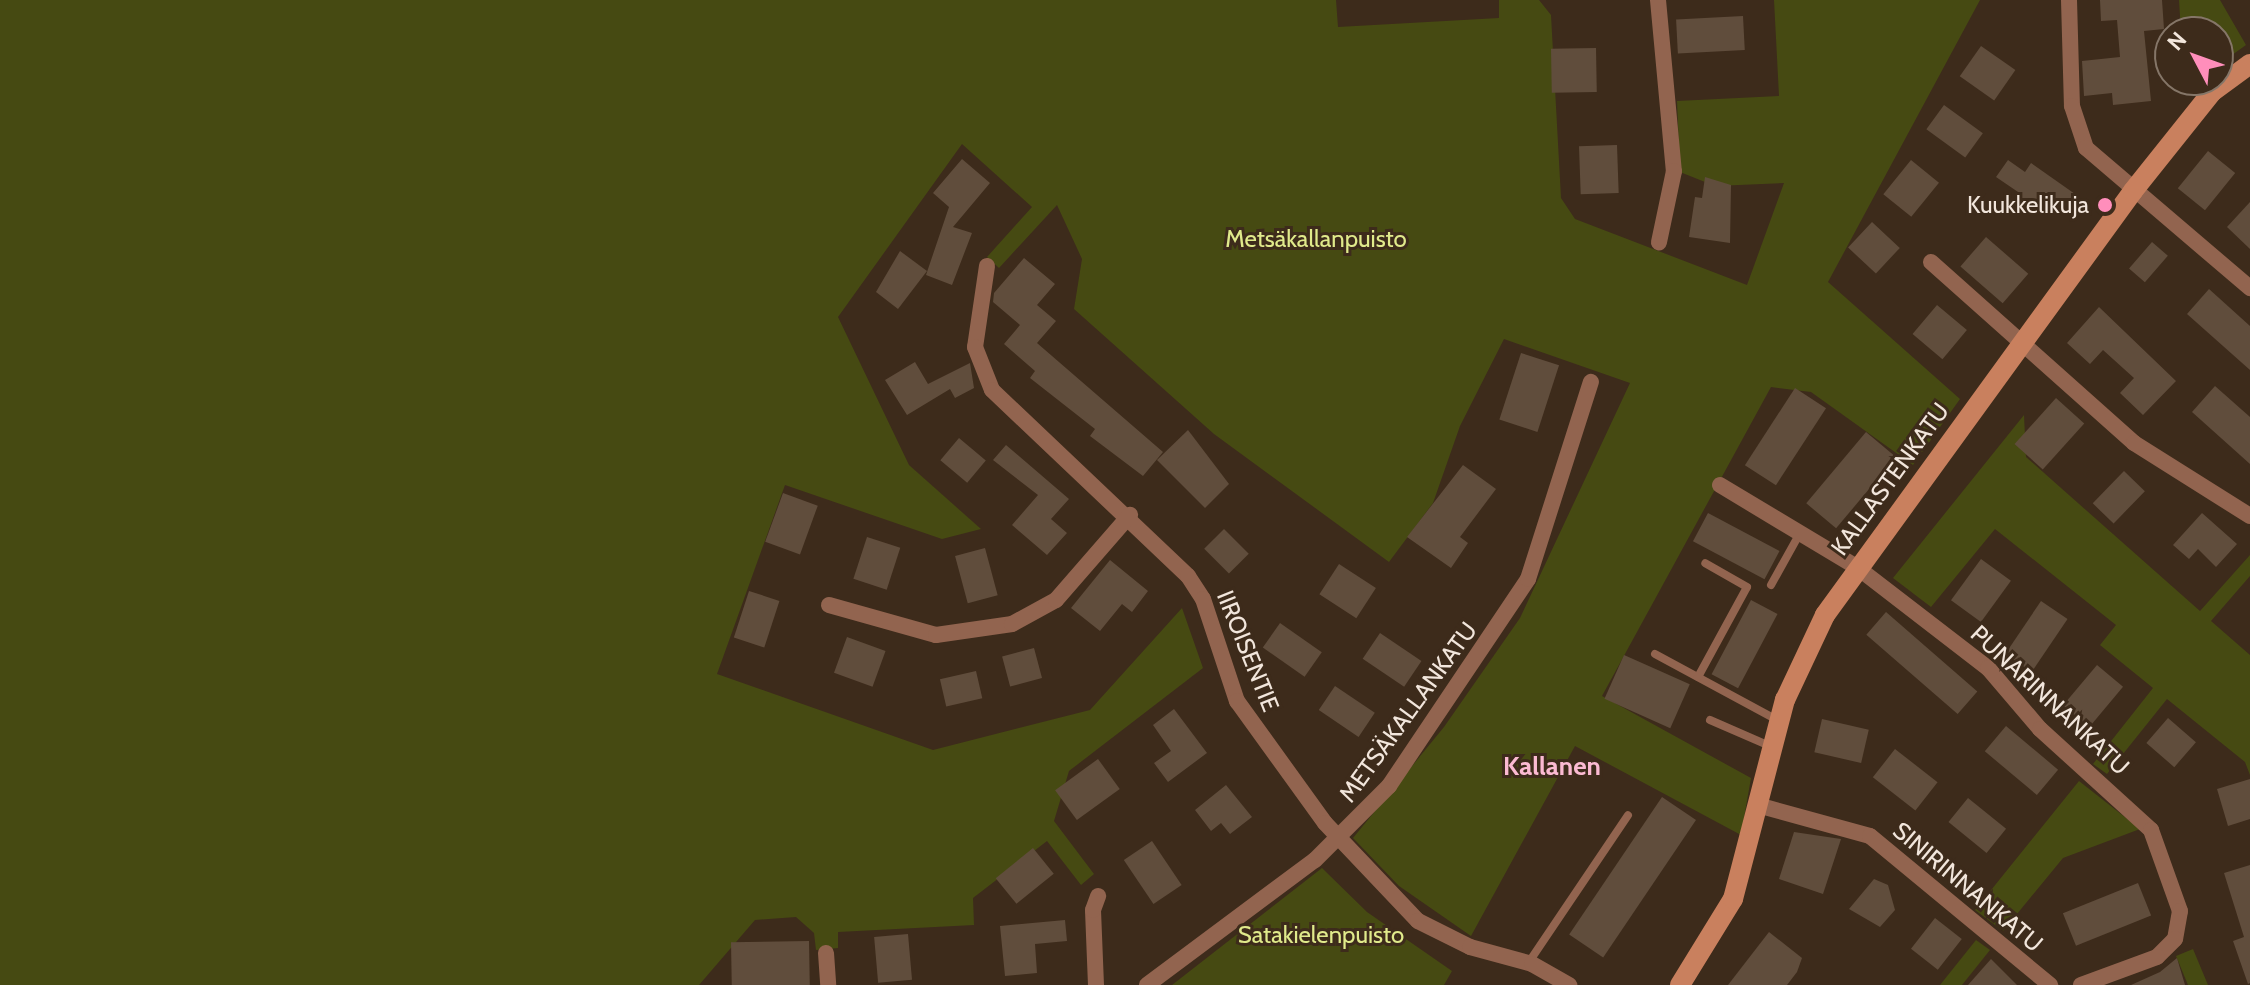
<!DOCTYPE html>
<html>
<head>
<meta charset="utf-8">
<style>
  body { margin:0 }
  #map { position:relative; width:2250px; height:985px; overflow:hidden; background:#3d2b1b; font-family:Cabin,sans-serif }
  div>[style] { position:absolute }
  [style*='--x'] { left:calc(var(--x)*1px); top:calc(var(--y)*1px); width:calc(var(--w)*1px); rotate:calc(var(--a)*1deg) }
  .green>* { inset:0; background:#464a12 }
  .building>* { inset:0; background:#604d3c; transform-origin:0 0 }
  .lane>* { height:8px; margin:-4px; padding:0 4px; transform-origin:4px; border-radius:4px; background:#92644f }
  .street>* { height:16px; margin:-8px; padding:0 8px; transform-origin:8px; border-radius:8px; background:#92644f }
  .secondary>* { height:20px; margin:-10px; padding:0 10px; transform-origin:10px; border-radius:10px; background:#c9805e }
  .dots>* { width:22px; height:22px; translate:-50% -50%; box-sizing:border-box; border:4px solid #3d2b1b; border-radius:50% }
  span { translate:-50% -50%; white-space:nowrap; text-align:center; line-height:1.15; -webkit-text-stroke:6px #3d2b1b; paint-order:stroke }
  .poi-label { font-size:24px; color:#f2e6dc }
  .right { translate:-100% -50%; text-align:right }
  .park-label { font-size:24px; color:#e0ea8b }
  .street-label { font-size:24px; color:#f2e6dc }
  .neighbourhood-label { font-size:26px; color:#fbbad2; font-weight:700 }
  .north { position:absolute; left:2154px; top:16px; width:80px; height:80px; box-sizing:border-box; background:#3d2b1b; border:2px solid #857668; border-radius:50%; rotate:311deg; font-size:22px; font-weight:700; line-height:32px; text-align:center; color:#f2e6dc }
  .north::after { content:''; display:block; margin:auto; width:28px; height:36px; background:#ff8ebb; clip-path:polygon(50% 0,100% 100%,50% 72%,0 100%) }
</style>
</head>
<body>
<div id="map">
  <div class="green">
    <div style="clip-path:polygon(0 0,1336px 0,1338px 27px,1499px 18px,1499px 0,1539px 0,1551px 15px,1561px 198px,1575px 219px,1747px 285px,1784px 183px,1715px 186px,1680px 172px,1677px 101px,1779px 96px,1774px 0,1980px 0,1828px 282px,1960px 399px,1913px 465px,1811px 392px,1771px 387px,1602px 696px,1751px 778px,1741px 835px,1575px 746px,1471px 936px,1399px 886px,1353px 838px,1444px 727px,1520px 618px,1630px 383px,1504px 339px,1460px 426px,1433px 503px,1389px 562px,1214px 434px,1074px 309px,1082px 259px,1057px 205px,999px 268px,987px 257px,1032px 207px,962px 144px,838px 317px,909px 465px,981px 529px,942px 539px,785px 485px,717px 674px,933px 750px,1090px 710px,1182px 608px,1203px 668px,1069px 771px,1054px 821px,1094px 874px,1081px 885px,1047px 841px,973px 898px,974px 925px,838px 932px,838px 948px,816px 950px,814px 933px,796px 917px,755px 920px,699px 985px,0 985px)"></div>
    <div style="clip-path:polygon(2179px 0,2220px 0,2246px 45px,2218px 65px,2218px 32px,2181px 32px)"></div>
    <div style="clip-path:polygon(2024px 415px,2026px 457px,2200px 611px,2250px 555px,2250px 576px,2211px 621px,2250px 655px,2250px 775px,2245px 762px,2167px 699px,2107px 774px,2093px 764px,2153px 688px,2100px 645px,2116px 625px,1995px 529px,1931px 607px,1893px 578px)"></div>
    <div style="clip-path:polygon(2079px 781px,2140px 829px,2063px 858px,2003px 931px,1975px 910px)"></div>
    <div style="clip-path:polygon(1322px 868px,1367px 912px,1452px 971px,1444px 985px,1172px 985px)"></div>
    <div style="clip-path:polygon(1976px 940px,1990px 950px,1962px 985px,1940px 985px)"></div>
    <div style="clip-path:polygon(2193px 949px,2208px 985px,2188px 985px,2176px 956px)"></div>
  </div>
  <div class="building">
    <div style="clip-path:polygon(2100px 0,2162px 0,2164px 29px,2144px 31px,2151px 101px,2113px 105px,2112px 93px,2084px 96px,2082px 61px,2120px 57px,2117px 20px,2101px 21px)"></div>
    <div style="left:1743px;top:16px;width:34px;height:67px;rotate:87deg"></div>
    <div style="left:1981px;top:46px;width:42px;height:37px;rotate:35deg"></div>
    <div style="left:1596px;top:48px;width:44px;height:45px;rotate:89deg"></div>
    <div style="left:1944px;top:105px;width:48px;height:30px;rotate:36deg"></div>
    <div style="left:1617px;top:145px;width:48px;height:38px;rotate:88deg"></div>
    <div style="left:2208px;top:151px;width:35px;height:48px;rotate:39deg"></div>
    <div style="clip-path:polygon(962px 159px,990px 183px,953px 227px,972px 233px,952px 285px,926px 275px,949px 207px,933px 193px)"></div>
    <div style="left:1911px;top:160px;width:36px;height:44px;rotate:39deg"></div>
    <div style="clip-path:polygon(2008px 160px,2025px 172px,2031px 163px,2075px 194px,2060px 215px,2037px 199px,2027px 213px,2014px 204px,2021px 194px,1996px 177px)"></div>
    <div style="clip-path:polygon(1705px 177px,1731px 185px,1730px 243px,1689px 237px,1695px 197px,1702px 198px)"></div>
    <div style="clip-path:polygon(2250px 202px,2250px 249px,2227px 227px)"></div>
    <div style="left:1872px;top:222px;width:38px;height:35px;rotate:43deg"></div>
    <div style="left:1986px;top:237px;width:56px;height:39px;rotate:41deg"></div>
    <div style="left:2152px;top:242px;width:21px;height:35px;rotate:41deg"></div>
    <div style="clip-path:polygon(900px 251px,927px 271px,898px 309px,876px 292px)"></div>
    <div style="clip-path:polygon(1024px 258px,1055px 284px,1037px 305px,1056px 321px,1037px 343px,1163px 452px,1143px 476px,1090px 436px,1095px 429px,1030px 378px,1035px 371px,1004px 344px,1020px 325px,993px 302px,994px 293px)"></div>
    <div style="clip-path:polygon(2209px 289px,2250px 326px,2250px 370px,2187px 314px)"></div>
    <div style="left:1937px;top:305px;width:39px;height:38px;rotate:40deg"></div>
    <div style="clip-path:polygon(2099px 307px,2176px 381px,2143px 415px,2120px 393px,2134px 378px,2103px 350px,2090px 364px,2067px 343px)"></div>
    <div style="left:1521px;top:353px;width:40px;height:70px;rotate:18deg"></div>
    <div style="clip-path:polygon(915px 362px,928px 384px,970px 363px,974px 388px,955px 398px,950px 389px,907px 415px,885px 380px)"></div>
    <div style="clip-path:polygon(2215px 386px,2250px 417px,2250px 464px,2192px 412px)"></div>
    <div style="left:1795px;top:388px;width:37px;height:92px;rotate:33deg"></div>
    <div style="left:2056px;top:398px;width:38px;height:62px;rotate:42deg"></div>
    <div style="clip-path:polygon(1188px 430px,1229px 484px,1205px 508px,1157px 460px)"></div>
    <div style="left:1866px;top:432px;width:39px;height:93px;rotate:40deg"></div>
    <div style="left:959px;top:438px;width:35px;height:29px;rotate:40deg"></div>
    <div style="clip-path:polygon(1006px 445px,1069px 499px,1051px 519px,1067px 533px,1047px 555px,1012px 525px,1038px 495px,993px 460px)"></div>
    <div style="clip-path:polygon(1463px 465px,1496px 489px,1460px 537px,1468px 543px,1451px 568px,1407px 537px)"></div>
    <div style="left:2124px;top:471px;width:29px;height:45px;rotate:44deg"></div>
    <div style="left:783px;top:493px;width:37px;height:52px;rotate:20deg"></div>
    <div style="left:1708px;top:513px;width:81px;height:32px;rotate:28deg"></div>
    <div style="clip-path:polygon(2202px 513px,2237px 544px,2216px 567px,2198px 549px,2189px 559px,2173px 545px)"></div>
    <div style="left:1224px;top:529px;width:35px;height:28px;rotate:45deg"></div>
    <div style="left:867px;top:537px;width:35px;height:44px;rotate:18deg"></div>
    <div style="left:985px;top:548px;width:49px;height:31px;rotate:75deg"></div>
    <div style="left:1981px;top:559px;width:37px;height:51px;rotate:36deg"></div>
    <div style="clip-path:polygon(1110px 560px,1148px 591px,1132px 612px,1122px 604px,1100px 631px,1071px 608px)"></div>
    <div style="left:1339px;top:564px;width:44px;height:36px;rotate:33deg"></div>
    <div style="left:749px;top:591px;width:32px;height:49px;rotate:18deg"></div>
    <div style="left:1751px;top:600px;width:30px;height:84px;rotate:28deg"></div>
    <div style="left:2041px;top:601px;width:32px;height:64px;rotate:34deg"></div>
    <div style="left:1886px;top:612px;width:121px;height:30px;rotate:41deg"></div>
    <div style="left:1280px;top:623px;width:51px;height:30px;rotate:35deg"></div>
    <div style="left:1380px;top:633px;width:50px;height:31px;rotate:34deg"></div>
    <div style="left:847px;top:637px;width:41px;height:38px;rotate:20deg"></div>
    <div style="left:1034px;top:648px;width:31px;height:33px;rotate:75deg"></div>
    <div style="left:1624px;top:655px;width:72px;height:48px;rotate:24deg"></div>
    <div style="left:2097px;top:665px;width:34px;height:53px;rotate:40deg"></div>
    <div style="left:976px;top:671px;width:28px;height:37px;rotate:77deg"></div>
    <div style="left:1335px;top:686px;width:48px;height:29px;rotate:34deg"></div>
    <div style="clip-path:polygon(1174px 709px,1207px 753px,1168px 782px,1154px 763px,1171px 751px,1153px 725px)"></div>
    <div style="left:2168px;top:718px;width:37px;height:33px;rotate:41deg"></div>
    <div style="left:1822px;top:719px;width:48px;height:34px;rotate:13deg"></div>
    <div style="left:2006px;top:726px;width:68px;height:33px;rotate:40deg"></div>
    <div style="left:1895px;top:749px;width:54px;height:36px;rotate:38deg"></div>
    <div style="left:1098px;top:759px;width:37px;height:53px;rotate:54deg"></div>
    <div style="clip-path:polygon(2250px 779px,2250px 819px,2228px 826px,2217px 789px)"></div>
    <div style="clip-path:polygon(1226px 785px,1252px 817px,1230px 834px,1221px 823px,1211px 831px,1195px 810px)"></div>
    <div style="left:1662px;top:797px;width:41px;height:166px;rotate:34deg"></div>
    <div style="left:1968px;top:798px;width:49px;height:31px;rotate:39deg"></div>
    <div style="clip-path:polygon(1794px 832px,1841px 839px,1823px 894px,1779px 879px)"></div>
    <div style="left:1152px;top:841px;width:53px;height:34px;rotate:56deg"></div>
    <div style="left:1033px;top:848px;width:33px;height:48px;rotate:51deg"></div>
    <div style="clip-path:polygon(2250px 865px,2250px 983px,2248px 984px,2233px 941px,2244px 937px,2224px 873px)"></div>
    <div style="clip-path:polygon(1874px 879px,1888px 885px,1895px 910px,1880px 927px,1849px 909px)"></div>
    <div style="left:2138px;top:883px;width:35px;height:81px;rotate:68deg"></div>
    <div style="left:1935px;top:918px;width:34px;height:39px;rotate:38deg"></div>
    <div style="clip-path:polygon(1065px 920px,1067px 941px,1035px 944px,1037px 973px,1005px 976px,1000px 926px)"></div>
    <div style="clip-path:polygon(1769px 932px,1802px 958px,1797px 972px,1787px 985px,1728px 985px)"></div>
    <div style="left:908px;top:934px;width:46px;height:34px;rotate:85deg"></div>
    <div style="left:809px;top:941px;width:44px;height:78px;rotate:89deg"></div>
    <div style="clip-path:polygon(2177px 958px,2185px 985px,2131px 985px,2160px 972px)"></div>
    <div style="clip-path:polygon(1991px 959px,2017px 985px,1968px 985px)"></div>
  </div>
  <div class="lane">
    <div style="--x:1771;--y:585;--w:60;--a:-60.9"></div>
    <div style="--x:1655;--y:654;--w:141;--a:28.4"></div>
    <div style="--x:1698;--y:677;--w:102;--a:-61.4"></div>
    <div style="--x:1747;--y:587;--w:48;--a:-150.3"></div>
    <div style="--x:1710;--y:720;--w:68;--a:23.5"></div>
    <div style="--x:1529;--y:962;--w:177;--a:-56"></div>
  </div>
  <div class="street">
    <div style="--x:1658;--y:0;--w:172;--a:84.7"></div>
    <div style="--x:1674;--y:171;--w:73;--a:101.9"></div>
    <div style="--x:2069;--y:0;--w:106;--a:88.4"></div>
    <div style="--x:2072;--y:106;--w:44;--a:71.6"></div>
    <div style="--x:2086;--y:148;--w:216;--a:40.5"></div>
    <div style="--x:1931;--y:262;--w:272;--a:41.7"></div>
    <div style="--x:2134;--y:443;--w:137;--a:32.2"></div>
    <div style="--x:987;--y:266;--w:82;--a:98.4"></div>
    <div style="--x:975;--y:347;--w:46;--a:68.4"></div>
    <div style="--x:992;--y:390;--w:270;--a:43.5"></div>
    <div style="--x:1188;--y:576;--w:27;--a:57"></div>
    <div style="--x:1203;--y:599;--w:108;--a:71.6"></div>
    <div style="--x:1237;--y:701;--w:150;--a:54.2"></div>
    <div style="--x:1325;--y:823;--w:135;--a:46.5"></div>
    <div style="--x:1418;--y:921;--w:58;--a:26.6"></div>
    <div style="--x:1470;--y:947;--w:64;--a:15.3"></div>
    <div style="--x:1532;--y:964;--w:43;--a:29.6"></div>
    <div style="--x:1720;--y:485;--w:161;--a:31"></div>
    <div style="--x:1858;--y:568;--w:164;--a:37.6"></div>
    <div style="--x:1988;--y:668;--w:80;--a:49.6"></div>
    <div style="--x:2040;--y:729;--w:150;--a:42.3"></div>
    <div style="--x:2151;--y:830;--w:86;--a:70.3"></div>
    <div style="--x:2180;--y:911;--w:28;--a:100"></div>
    <div style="--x:2175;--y:939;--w:25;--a:135"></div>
    <div style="--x:2157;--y:957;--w:81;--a:159.8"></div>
    <div style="--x:829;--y:605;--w:111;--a:15.7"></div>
    <div style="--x:936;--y:635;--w:77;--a:-8.2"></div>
    <div style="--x:1012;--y:624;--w:50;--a:-28.6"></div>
    <div style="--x:1056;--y:600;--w:113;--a:-49"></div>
    <div style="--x:1761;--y:806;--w:113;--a:15.4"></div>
    <div style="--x:1870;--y:836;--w:234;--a:39.6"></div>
    <div style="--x:826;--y:953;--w:32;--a:86"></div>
    <div style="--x:1096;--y:985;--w:75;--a:-92.3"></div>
    <div style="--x:1093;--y:910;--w:15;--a:-70"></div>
    <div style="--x:1147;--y:985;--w:209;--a:-36.7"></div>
    <div style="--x:1315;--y:860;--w:105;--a:-45"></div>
    <div style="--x:1389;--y:786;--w:249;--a:-56.1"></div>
    <div style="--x:1528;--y:579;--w:207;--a:-72.3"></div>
  </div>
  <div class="secondary">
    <div style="--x:1680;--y:985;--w:101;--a:-58.4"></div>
    <div style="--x:1733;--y:899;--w:206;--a:-75.4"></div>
    <div style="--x:1785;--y:700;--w:94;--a:-64.8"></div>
    <div style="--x:1825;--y:615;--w:524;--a:-54"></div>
    <div style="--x:2133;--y:191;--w:127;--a:-51.4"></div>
    <div style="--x:2212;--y:92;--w:47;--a:-36.4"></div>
  </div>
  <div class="dots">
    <div style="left:2105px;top:205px;background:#ff8ebb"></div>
  </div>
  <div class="poi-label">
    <span class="right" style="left:2089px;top:205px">Kuukkelikuja</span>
  </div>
  <div class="park-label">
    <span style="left:1316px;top:239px">Metsäkallanpuisto</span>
    <span style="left:1321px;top:935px">Satakielenpuisto</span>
  </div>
  <div class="street-label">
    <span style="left:1890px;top:479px;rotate:-54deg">KALLASTENKATU</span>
    <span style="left:1248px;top:651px;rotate:68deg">IIROISENTIE</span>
    <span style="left:2050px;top:700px;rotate:43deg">PUNARINNANKATU</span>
    <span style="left:1408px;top:712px;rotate:-54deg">METSÄKALLANKATU</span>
    <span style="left:1968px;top:887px;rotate:40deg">SINIRINNANKATU</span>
  </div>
  <div class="neighbourhood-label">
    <span style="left:1552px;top:767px">Kallanen</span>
  </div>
  <div class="north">N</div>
</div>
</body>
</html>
